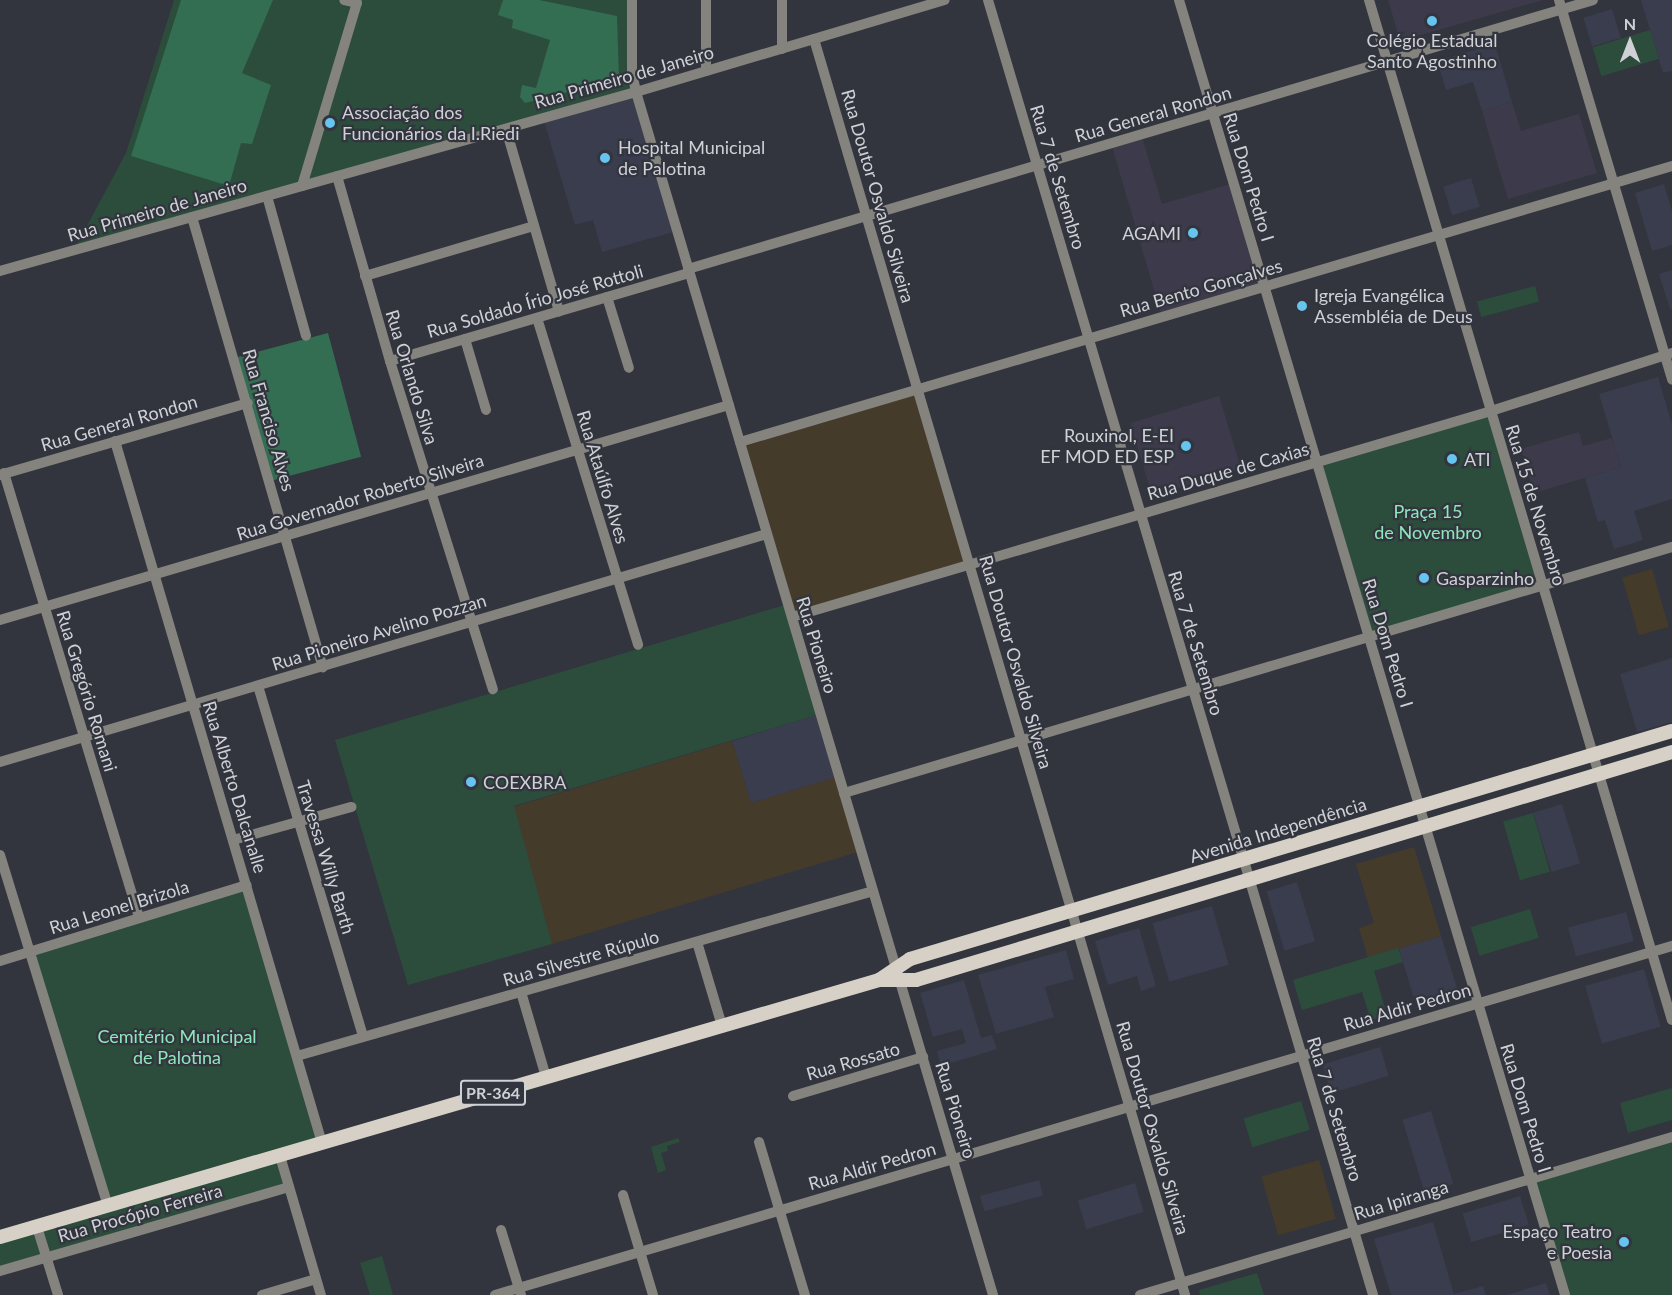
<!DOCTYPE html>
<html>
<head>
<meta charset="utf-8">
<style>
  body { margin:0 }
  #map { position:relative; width:1672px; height:1295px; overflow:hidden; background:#32353e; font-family:Lato,sans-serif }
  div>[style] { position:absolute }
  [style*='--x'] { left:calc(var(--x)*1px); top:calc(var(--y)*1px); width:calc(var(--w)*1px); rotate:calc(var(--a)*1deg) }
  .built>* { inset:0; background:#393d4d; transform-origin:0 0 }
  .industrial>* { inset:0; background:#453b2b; transform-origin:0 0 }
  .education>* { inset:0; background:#3d3a4b; transform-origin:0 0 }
  .green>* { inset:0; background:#2c4d3c; transform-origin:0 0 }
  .forest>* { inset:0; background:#336e52; transform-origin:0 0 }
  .minor>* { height:10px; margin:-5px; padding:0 5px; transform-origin:5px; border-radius:5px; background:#85837e }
  .major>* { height:14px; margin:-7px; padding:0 7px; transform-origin:7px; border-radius:7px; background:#d6d0c6 }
  .dots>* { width:16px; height:16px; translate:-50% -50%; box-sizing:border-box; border:3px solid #32353e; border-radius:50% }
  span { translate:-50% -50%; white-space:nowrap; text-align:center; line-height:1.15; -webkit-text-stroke:4.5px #32353e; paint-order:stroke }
  .shield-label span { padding:2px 4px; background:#32353e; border:2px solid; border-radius:4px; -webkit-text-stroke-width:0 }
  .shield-label { font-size:16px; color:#d0d1d7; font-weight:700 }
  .poi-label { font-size:18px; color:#d0d1d7 }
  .left { translate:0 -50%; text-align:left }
  .right { translate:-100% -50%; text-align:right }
  .street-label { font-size:18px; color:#d0d1d7 }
  .park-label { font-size:18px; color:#8ee7ba }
  .north { position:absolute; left:1600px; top:12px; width:60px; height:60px; -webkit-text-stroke:4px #32353e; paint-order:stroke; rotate:0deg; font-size:16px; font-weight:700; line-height:24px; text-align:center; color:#d0d1d7 }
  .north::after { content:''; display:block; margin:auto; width:21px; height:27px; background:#d0d1d7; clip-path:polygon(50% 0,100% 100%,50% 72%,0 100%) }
</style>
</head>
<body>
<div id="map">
  <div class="built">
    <div style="clip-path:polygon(1641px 0,1672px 0,1672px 71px,1663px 73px)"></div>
    <div style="left:1612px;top:9px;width:30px;height:30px;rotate:73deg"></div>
    <div style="clip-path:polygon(1495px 44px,1512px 102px,1482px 111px,1473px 82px,1446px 90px,1437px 61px)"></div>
    <div style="clip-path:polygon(636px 92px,677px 231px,602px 252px,593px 220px,575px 225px,543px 118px)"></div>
    <div style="left:1471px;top:178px;width:30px;height:29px;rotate:73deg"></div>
    <div style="clip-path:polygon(1664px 184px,1672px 211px,1672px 245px,1652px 251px,1635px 193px)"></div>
    <div style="clip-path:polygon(1672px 270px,1672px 309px,1670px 309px,1659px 274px)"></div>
    <div style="clip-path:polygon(1658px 377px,1672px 424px,1672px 499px,1634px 511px,1643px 540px,1614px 549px,1605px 520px,1598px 522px,1585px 478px,1621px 467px,1599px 394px)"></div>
    <div style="clip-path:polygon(1672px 658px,1672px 722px,1637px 732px,1620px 674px)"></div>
    <div style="left:820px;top:714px;width:65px;height:92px;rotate:73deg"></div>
    <div style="left:1562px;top:804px;width:62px;height:30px;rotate:73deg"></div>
    <div style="left:1297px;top:882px;width:62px;height:32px;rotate:73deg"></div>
    <div style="left:1212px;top:906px;width:61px;height:62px;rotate:74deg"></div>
    <div style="left:1626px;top:912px;width:30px;height:60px;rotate:75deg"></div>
    <div style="clip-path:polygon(1139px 928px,1156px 986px,1141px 991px,1137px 976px,1108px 985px,1095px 941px)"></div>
    <div style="left:1441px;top:936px;width:61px;height:44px;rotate:73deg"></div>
    <div style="clip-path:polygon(1066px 950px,1074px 979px,1045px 987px,1054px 1017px,996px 1034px,978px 975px)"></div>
    <div style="left:1644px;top:969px;width:60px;height:61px;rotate:74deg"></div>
    <div style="clip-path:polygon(964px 980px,981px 1038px,992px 1035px,997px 1049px,941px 1066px,937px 1051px,966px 1043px,962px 1029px,933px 1037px,920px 993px)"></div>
    <div style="left:1380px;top:1047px;width:30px;height:60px;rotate:73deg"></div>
    <div style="left:1431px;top:1111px;width:76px;height:30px;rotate:73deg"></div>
    <div style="left:1039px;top:1180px;width:16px;height:61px;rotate:75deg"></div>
    <div style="left:1135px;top:1183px;width:30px;height:60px;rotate:73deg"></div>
    <div style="left:1520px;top:1196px;width:30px;height:60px;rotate:73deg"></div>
    <div style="clip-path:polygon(1433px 1222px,1454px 1294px,1483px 1286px,1486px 1295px,1391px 1295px,1374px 1239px)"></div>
    <div style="clip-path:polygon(1546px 1283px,1550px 1295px,1506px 1295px,1517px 1292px)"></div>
  </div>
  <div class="industrial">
    <div style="left:918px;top:389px;width:184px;height:186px;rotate:74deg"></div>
    <div style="left:1652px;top:569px;width:60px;height:31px;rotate:74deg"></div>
    <div style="clip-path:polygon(732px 741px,751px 803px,839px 776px,861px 851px,552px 944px,513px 807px)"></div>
    <div style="clip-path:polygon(1414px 847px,1441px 936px,1368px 958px,1359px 928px,1374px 923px,1356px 864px)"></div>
    <div style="left:1319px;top:1160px;width:61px;height:60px;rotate:74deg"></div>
  </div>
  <div class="education">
    <div style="clip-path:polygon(1388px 0,1543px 0,1400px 41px)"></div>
    <div style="clip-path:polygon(1512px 102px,1521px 131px,1579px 114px,1597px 173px,1508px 199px,1482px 111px)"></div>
    <div style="clip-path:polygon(1141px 134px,1162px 204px,1234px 183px,1265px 287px,1162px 317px,1111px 143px)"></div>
    <div style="left:1219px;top:396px;width:76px;height:93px;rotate:73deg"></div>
    <div style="clip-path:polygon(1579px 432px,1583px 446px,1612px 438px,1621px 467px,1534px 493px,1521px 449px)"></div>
  </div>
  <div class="green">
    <div style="clip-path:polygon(174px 0,632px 0,636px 92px,74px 250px,126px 153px)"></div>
    <div style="left:1650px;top:30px;width:30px;height:60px;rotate:73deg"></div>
    <div style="left:1535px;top:286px;width:16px;height:60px;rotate:75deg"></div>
    <div style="left:1491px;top:411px;width:182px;height:181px;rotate:73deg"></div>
    <div style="clip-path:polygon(788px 604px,820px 714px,514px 806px,552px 944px,408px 985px,335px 740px)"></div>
    <div style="left:1533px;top:813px;width:61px;height:31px;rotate:74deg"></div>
    <div style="clip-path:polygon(247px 885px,322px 1143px,280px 1156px,289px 1187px,0 1271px,0 1237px,108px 1207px,29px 951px)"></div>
    <div style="left:1530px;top:909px;width:30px;height:62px;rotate:73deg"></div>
    <div style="clip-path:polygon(1398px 948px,1403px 962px,1374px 971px,1387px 1015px,1371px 1020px,1362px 992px,1302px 1010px,1293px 980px)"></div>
    <div style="clip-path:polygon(1672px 1088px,1672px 1120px,1628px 1133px,1620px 1103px)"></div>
    <div style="left:1301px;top:1101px;width:30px;height:60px;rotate:73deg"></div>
    <div style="clip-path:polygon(1672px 1137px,1672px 1295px,1565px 1295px,1530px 1179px)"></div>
    <div style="clip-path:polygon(678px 1138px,680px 1142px,667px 1146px,668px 1151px,661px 1153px,666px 1170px,658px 1173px,651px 1147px)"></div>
    <div style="clip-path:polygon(382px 1256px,393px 1295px,370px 1295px,360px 1263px)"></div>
    <div style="clip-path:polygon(1257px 1273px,1264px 1295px,1200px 1295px,1199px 1290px)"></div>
  </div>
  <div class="forest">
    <div style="clip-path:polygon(181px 0,273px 0,242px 73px,271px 85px,252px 144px,241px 143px,229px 186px,131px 156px)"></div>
    <div style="clip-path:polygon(503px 0,539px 0,617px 16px,619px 79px,525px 103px,520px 97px,522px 85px,536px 88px,550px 40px,512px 28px,513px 20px,498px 15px)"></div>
    <div style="left:328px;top:333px;width:128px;height:97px;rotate:75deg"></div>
  </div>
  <div class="minor">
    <div style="--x:632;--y:0;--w:73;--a:90"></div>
    <div style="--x:632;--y:73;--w:19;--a:78"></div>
    <div style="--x:636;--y:92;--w:1255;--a:73.47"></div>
    <div style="--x:988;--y:0;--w:1351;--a:73.44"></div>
    <div style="--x:1179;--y:0;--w:1351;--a:73.4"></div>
    <div style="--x:1369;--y:0;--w:1064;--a:73.46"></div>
    <div style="--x:1559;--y:0;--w:396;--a:73.4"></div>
    <div style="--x:814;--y:39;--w:1310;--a:73.54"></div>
    <div style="--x:782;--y:49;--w:49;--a:-90"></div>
    <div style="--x:706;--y:71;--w:71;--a:-90"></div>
    <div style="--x:506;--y:129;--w:190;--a:73.8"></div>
    <div style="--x:337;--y:176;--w:192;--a:74"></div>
    <div style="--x:390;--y:361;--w:344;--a:72.6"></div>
    <div style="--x:302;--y:186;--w:191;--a:-73.3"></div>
    <div style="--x:357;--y:3;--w:13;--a:-167"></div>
    <div style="--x:267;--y:196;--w:145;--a:74.4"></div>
    <div style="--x:192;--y:217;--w:469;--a:73.8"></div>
    <div style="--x:688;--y:269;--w:944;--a:-16.55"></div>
    <div style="--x:0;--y:271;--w:661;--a:-15.72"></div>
    <div style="--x:636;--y:92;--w:322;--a:-16.6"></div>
    <div style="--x:365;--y:276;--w:176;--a:-16.5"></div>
    <div style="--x:607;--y:297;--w:74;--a:72.8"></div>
    <div style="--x:537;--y:318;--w:342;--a:72.8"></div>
    <div style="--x:465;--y:339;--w:74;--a:73.5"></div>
    <div style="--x:390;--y:361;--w:312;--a:-16.4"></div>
    <div style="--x:115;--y:441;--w:732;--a:73.57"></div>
    <div style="--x:740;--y:442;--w:972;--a:-16.5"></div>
    <div style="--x:4;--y:473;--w:465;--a:73.1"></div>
    <div style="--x:0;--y:475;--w:258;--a:-16.2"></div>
    <div style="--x:792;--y:617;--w:729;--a:-16.42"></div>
    <div style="--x:1491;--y:411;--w:190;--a:-17.8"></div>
    <div style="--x:0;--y:620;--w:760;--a:-16.43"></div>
    <div style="--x:258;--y:686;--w:366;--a:73.3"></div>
    <div style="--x:0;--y:762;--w:800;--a:-16.56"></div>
    <div style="--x:844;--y:793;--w:864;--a:-16.55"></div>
    <div style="--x:233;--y:840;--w:123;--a:-15.6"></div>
    <div style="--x:0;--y:855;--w:368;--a:72.9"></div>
    <div style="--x:697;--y:942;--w:88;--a:73.4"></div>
    <div style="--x:0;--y:961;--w:258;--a:-17.1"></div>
    <div style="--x:521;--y:992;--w:89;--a:73.6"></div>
    <div style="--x:297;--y:1056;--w:599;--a:-15.98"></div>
    <div style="--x:793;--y:1096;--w:136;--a:-16.7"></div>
    <div style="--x:759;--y:1142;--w:160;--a:73.3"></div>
    <div style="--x:280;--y:1156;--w:145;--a:73.6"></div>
    <div style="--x:623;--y:1195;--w:104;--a:73.3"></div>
    <div style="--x:37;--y:1227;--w:71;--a:72.8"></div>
    <div style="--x:501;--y:1230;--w:68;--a:72.9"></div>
    <div style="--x:0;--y:1271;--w:301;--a:-16.2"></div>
    <div style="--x:262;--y:1295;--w:56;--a:-16.5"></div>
    <div style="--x:495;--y:1295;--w:1228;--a:-16.52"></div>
    <div style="--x:1140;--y:1295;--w:555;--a:-16.54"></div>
  </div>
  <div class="major">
    <div style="--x:879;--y:980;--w:37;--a:0"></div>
    <div style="--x:916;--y:980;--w:790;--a:-16.78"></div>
    <div style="--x:0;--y:1237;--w:916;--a:-16.3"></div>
    <div style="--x:879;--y:980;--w:37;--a:-34"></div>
    <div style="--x:910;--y:959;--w:795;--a:-16.66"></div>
  </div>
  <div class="dots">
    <div style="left:1432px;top:21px;background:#66c4ef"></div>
    <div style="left:330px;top:123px;background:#66c4ef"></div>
    <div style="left:605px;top:158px;background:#66c4ef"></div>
    <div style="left:1193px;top:233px;background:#66c4ef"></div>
    <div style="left:1302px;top:306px;background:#66c4ef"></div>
    <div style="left:1186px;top:446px;background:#66c4ef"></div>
    <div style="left:1452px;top:459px;background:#66c4ef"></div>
    <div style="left:1424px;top:578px;background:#66c4ef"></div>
    <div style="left:471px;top:782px;background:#66c4ef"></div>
    <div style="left:1624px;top:1242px;background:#66c4ef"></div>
  </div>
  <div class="shield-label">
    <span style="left:493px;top:1093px">PR-364</span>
  </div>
  <div class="poi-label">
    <span style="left:1432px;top:51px">Colégio Estadual<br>Santo Agostinho</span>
    <span class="left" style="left:342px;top:123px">Associação dos<br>Funcionários da I.Riedi</span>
    <span class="left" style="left:618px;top:158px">Hospital Municipal<br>de Palotina</span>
    <span class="right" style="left:1181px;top:233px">AGAMI</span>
    <span class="left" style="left:1314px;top:306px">Igreja Evangélica<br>Assembléia de Deus</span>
    <span class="right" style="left:1174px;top:446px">Rouxinol, E-EI<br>EF MOD ED ESP</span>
    <span class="left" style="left:1464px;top:459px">ATI</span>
    <span class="left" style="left:1436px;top:578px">Gasparzinho</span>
    <span class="left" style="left:483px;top:782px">COEXBRA</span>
    <span class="right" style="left:1612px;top:1242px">Espaço Teatro<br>e Poesia</span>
  </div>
  <div class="street-label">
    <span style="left:624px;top:77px;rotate:-16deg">Rua Primeiro de Janeiro</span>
    <span style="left:1153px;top:114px;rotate:-16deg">Rua General Rondon</span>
    <span style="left:1058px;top:177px;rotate:73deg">Rua 7 de Setembro</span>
    <span style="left:1249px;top:177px;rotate:73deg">Rua Dom Pedro I</span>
    <span style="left:878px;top:196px;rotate:74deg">Rua Doutor Osvaldo Silveira</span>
    <span style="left:157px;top:210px;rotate:-16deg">Rua Primeiro de Janeiro</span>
    <span style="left:1201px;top:288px;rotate:-16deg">Rua Bento Gonçalves</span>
    <span style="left:535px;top:301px;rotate:-16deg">Rua Soldado Írio José Rottoli</span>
    <span style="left:412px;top:377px;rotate:73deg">Rua Orlando Silva</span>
    <span style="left:269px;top:420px;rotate:74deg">Rua Franciso Alves</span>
    <span style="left:119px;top:423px;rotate:-16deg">Rua General Rondon</span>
    <span style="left:1228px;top:471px;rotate:-16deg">Rua Duque de Caxias</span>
    <span style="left:603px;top:477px;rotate:73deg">Rua Ataúlfo Alves</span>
    <span style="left:360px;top:497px;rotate:-17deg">Rua Governador Roberto Silveira</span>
    <span style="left:1536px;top:505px;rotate:73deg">Rua 15 de Novembro</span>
    <span style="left:379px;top:632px;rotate:-17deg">Rua Pioneiro Avelino Pozzan</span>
    <span style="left:1196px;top:643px;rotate:73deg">Rua 7 de Setembro</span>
    <span style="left:1388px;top:643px;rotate:73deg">Rua Dom Pedro I</span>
    <span style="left:817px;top:645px;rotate:73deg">Rua Pioneiro</span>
    <span style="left:1016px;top:662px;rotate:74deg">Rua Doutor Osvaldo Silveira</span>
    <span style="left:87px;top:691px;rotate:73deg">Rua Gregório Romani</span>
    <span style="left:235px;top:787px;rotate:73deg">Rua Alberto Dalcanalle</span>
    <span style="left:1278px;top:830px;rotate:-17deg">Avenida Independência</span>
    <span style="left:326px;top:857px;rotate:73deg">Travessa Willy Barth</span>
    <span style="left:119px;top:907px;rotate:-17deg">Rua Leonel Brizola</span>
    <span style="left:581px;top:958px;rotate:-16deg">Rua Silvestre Rúpulo</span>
    <span style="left:1407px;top:1007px;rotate:-16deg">Rua Aldir Pedron</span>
    <span style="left:853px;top:1061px;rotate:-16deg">Rua Rossato</span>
    <span style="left:1526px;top:1108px;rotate:73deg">Rua Dom Pedro I</span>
    <span style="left:1335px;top:1109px;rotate:73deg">Rua 7 de Setembro</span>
    <span style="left:956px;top:1110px;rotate:73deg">Rua Pioneiro</span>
    <span style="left:1153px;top:1128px;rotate:74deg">Rua Doutor Osvaldo Silveira</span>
    <span style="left:872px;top:1166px;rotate:-16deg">Rua Aldir Pedron</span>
    <span style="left:1401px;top:1200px;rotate:-17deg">Rua Ipiranga</span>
    <span style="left:140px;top:1213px;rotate:-16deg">Rua Procópio Ferreira</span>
  </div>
  <div class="park-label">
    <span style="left:1428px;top:522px">Praça 15<br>de Novembro</span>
    <span style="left:177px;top:1047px">Cemitério Municipal<br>de Palotina</span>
  </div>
  <div class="north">N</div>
</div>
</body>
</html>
